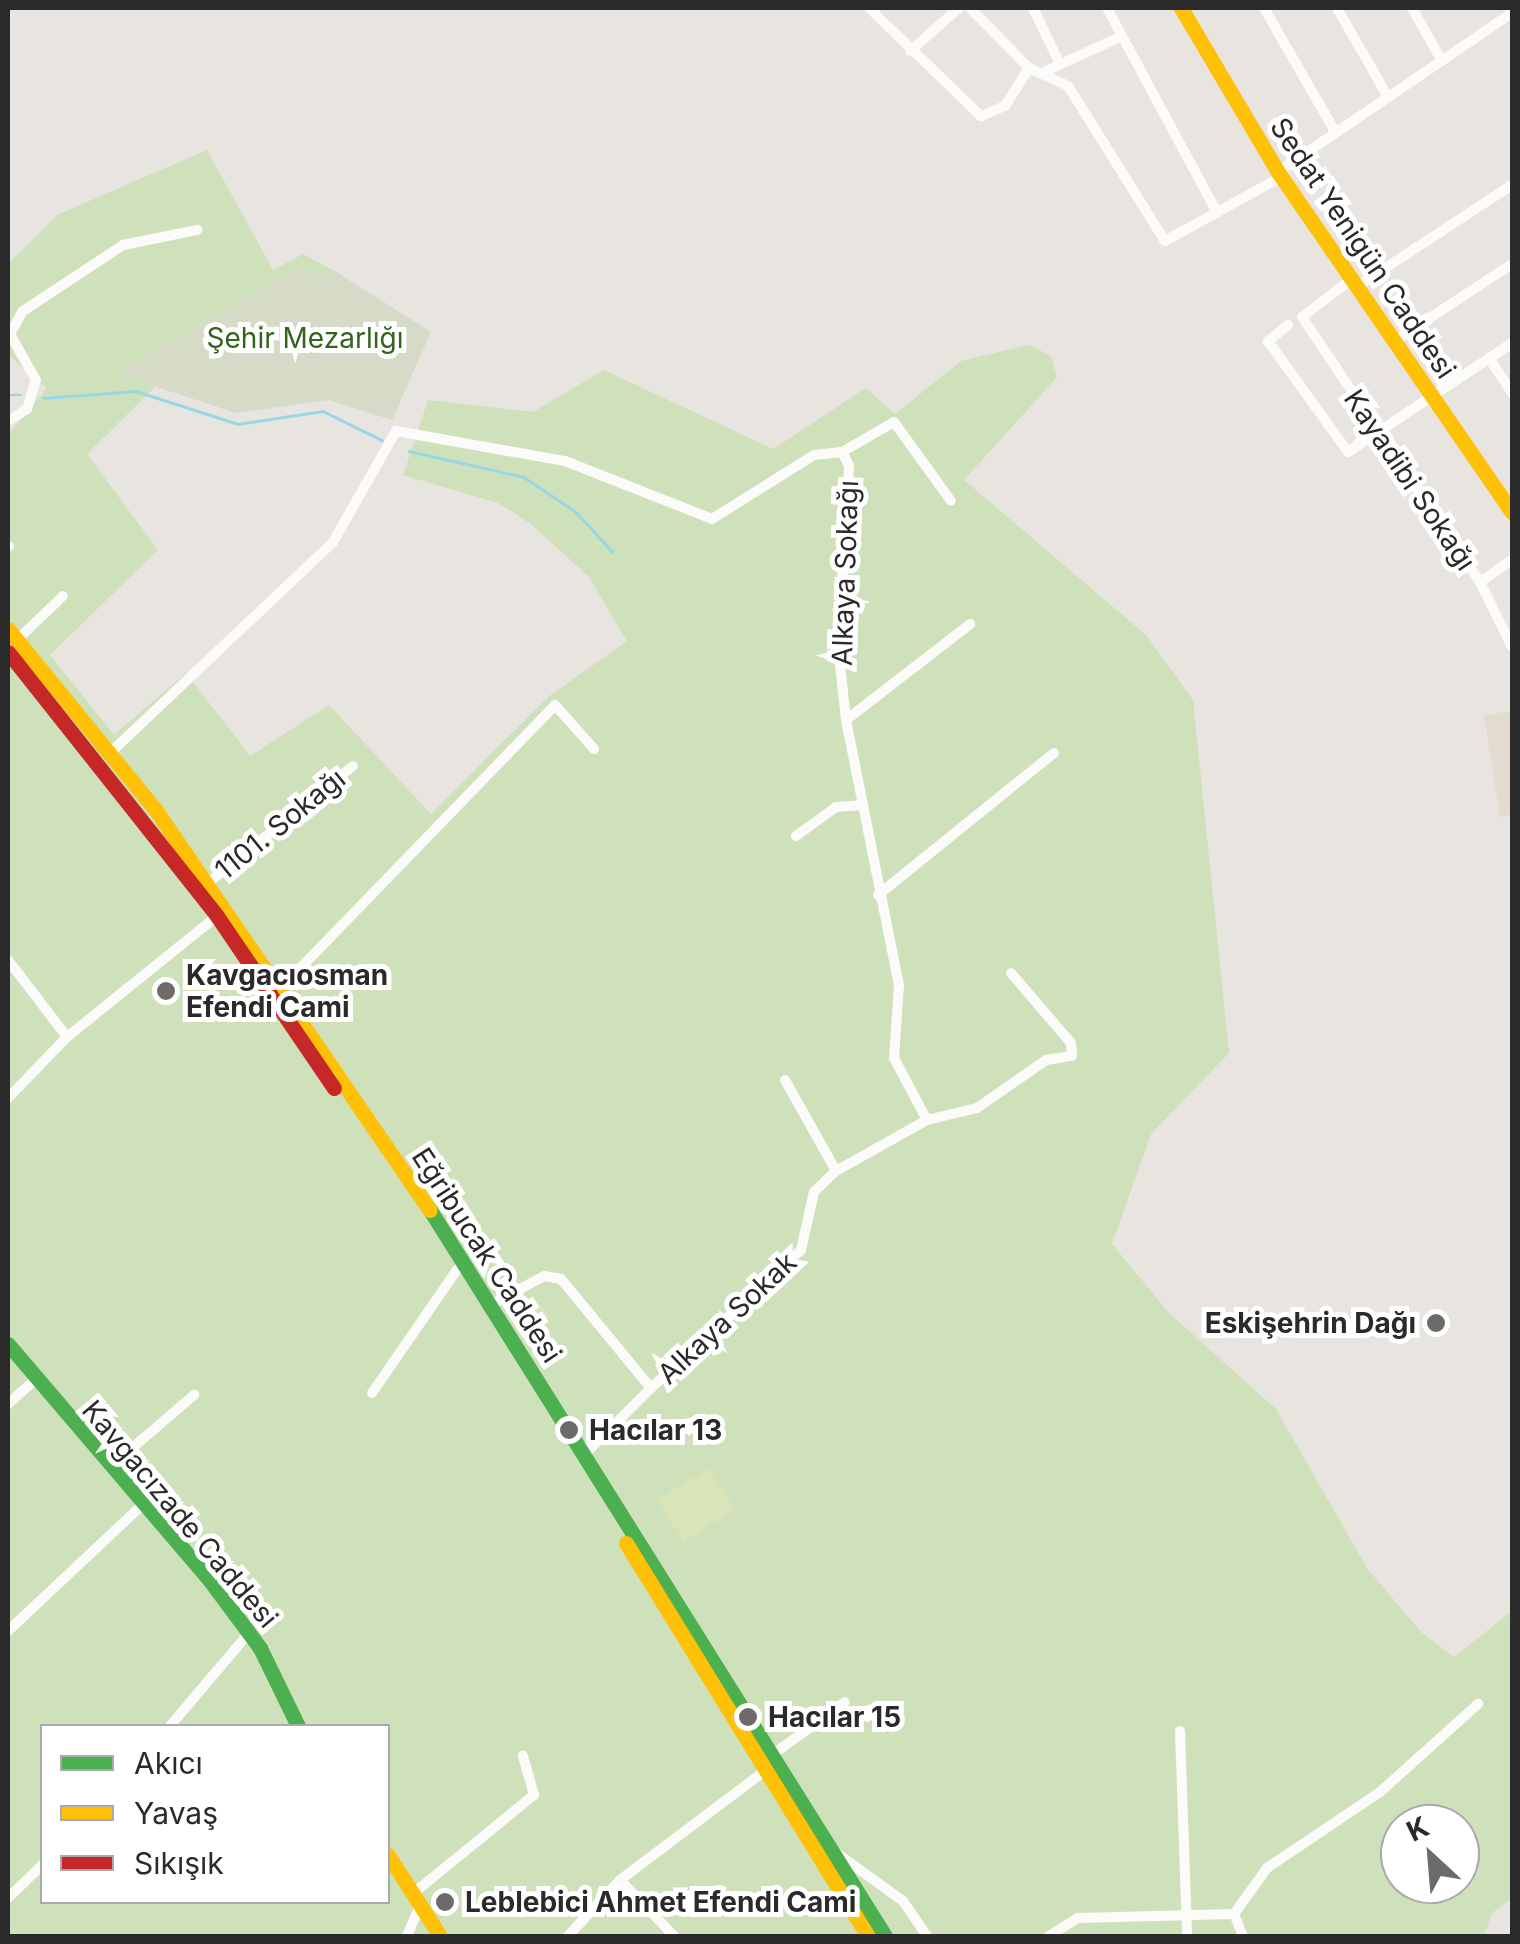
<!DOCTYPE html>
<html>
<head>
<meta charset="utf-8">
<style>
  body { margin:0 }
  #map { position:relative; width:1520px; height:1944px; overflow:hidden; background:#e8e4e0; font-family:Inter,sans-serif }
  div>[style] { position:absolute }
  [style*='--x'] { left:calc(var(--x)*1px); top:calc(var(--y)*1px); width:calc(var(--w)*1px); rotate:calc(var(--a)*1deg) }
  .education>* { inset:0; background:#e2dbcf }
  .green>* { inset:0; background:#cee1bb }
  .cemetery>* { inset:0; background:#d6dbc8 }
  .pitch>* { inset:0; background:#d9e5b8; transform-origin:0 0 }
  .round { border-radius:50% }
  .stream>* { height:2.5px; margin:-1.25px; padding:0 1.25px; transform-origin:1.25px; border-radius:1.25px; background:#98d8e6 }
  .street>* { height:10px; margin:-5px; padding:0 5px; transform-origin:5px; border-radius:5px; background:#fcfbfa }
  .fast>* { height:15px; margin:-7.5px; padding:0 7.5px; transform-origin:7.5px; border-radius:7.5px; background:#4caf50 }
  .slow>* { height:15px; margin:-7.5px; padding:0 7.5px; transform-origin:7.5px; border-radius:7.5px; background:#ffc107 }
  .jam>* { height:15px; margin:-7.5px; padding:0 7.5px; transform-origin:7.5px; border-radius:7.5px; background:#c62828 }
  .dots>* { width:28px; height:28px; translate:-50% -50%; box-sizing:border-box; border:5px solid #fff; border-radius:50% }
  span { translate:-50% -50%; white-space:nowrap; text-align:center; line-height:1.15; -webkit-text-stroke:10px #fff; paint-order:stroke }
  .street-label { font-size:28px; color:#2a2a2a }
  .park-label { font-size:28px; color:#32641e }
  .poi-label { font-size:28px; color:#2a2a2a; font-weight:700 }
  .left { translate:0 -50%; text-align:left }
  .right { translate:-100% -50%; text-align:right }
  .frame { position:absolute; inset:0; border:10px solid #2a2a2a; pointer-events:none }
  .legend { position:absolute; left:40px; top:1724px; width:350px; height:180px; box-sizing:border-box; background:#fff; border:2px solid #aaa; margin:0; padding:12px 18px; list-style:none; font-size:30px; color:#2a2a2a }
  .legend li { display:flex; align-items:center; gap:20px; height:50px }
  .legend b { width:50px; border:2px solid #aaa }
  .north { position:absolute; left:1380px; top:1804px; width:100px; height:100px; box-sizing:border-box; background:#fff; border:2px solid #aaa; border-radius:50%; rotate:334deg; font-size:28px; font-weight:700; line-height:40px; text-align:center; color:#2a2a2a }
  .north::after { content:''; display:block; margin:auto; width:35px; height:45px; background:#6c6b6a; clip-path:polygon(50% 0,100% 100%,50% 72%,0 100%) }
</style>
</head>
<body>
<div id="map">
  <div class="education">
    <div style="clip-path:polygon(1512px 711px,1512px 815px,1500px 817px,1484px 715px)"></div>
  </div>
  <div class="green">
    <div style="clip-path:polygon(evenodd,207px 150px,273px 270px,303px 254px,333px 270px,327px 278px,297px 268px,119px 373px,155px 387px,87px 454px,158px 550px,50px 655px,114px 735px,186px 673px,250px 756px,329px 705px,431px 814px,548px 697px,627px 641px,589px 577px,531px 524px,498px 503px,403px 475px,428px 400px,533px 412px,604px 370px,773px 449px,866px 388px,895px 414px,961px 361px,1029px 345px,1051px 356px,1057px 377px,964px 480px,1146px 635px,1193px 700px,1229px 1053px,1151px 1134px,1112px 1244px,1169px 1313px,1276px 1409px,1367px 1568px,1421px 1632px,1454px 1657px,1512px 1611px,1512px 1898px,1492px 1913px,1484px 1936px,8px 1936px,8px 435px,47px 388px,8px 355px,8px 264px,57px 215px,207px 150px,42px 1726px,388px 1726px,388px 1902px,42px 1902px,42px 1726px,207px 150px,1400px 1824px,1460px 1824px,1460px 1884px,1400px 1884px,1400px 1824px)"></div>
  </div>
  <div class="cemetery">
    <div style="clip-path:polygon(297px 268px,327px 278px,333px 270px,431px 332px,392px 420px,329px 400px,236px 413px,117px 374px)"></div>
  </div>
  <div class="pitch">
    <div class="round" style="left:515px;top:1302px;width:32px;height:32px"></div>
    <div style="left:709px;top:1468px;width:49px;height:61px;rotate:58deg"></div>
  </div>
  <div class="stream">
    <div style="--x:8;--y:395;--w:13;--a:0"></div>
    <div style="--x:43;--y:398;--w:93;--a:-4.3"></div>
    <div style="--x:136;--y:391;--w:107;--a:17.9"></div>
    <div style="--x:238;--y:424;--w:86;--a:-8.7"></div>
    <div style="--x:323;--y:411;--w:66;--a:26.2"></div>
    <div style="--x:409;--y:451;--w:118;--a:12.7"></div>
    <div style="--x:524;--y:477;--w:63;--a:33.9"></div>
    <div style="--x:576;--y:512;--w:54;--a:47.2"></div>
  </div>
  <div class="street">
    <div style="--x:869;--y:8;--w:156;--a:44"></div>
    <div style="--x:981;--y:116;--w:26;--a:-23"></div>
    <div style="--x:1005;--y:106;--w:45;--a:-57.7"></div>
    <div style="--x:970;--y:8;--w:84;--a:45.5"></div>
    <div style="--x:1033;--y:8;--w:62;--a:64.3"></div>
    <div style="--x:1107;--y:8;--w:232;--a:61.7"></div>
    <div style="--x:1264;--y:8;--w:144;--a:60.1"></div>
    <div style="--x:1337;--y:8;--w:103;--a:60.2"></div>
    <div style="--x:1412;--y:8;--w:61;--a:60.5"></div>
    <div style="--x:910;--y:51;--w:65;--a:-41.3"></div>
    <div style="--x:1029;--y:68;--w:43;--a:24.8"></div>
    <div style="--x:1068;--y:86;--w:183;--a:58"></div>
    <div style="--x:1165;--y:241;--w:132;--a:-28.9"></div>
    <div style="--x:1046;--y:71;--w:81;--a:-24.7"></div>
    <div style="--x:1278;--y:172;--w:283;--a:-34.2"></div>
    <div style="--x:1353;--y:278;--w:64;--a:142.6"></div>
    <div style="--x:1302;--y:317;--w:319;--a:56.1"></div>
    <div style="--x:1480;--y:582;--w:72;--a:63.8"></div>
    <div style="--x:1358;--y:286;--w:184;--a:-33.3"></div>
    <div style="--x:1288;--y:325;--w:26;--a:141"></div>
    <div style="--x:1268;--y:341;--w:137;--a:54.2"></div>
    <div style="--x:1348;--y:452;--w:197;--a:-33.6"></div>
    <div style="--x:1396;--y:340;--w:139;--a:-33.2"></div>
    <div style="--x:1489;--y:358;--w:42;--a:56.7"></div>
    <div style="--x:8;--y:421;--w:22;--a:-32"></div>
    <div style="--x:27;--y:409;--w:30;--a:-73"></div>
    <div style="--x:36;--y:380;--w:53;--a:-119.5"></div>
    <div style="--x:10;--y:334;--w:26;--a:-61"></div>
    <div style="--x:23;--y:311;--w:120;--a:-33.4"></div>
    <div style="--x:123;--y:245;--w:76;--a:-11.5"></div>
    <div style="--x:842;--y:452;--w:60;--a:-30"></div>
    <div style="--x:894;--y:422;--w:97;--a:54.2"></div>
    <div style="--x:8;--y:547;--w:1;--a:-45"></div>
    <div style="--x:1480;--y:582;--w:39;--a:-35"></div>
    <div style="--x:16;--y:641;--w:65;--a:-43.8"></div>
    <div style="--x:846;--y:720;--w:157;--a:-37.7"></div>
    <div style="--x:109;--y:754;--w:308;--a:-43.4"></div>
    <div style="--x:333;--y:542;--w:128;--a:-60.4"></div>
    <div style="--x:396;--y:431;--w:172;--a:10.1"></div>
    <div style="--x:565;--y:461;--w:158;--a:21.5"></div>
    <div style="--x:712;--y:519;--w:120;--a:-32.1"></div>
    <div style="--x:814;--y:455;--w:28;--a:-6"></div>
    <div style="--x:842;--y:452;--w:16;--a:63"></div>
    <div style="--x:849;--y:466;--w:180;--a:93.5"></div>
    <div style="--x:838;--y:646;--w:74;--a:83.8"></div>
    <div style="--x:846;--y:720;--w:270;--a:78.7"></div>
    <div style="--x:899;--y:985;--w:73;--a:93.9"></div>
    <div style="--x:894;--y:1058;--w:70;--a:62"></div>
    <div style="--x:796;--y:836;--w:49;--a:-35.9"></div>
    <div style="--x:836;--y:807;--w:27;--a:-4"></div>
    <div style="--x:208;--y:883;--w:186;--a:-38.9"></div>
    <div style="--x:878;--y:895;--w:226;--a:-38.9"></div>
    <div style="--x:8;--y:960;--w:97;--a:52.5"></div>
    <div style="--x:67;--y:1037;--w:85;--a:134"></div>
    <div style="--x:282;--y:987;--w:392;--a:-45.9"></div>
    <div style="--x:555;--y:705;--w:59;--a:48.4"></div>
    <div style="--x:67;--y:1037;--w:193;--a:-38.9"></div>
    <div style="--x:785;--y:1080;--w:104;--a:60.7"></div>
    <div style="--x:492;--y:1304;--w:59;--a:-28.3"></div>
    <div style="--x:544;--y:1276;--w:17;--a:10"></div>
    <div style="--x:561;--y:1279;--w:141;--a:50.5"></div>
    <div style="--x:651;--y:1388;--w:204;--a:-42.6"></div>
    <div style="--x:801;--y:1250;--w:59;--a:-77.4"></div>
    <div style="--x:814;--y:1192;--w:30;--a:-44"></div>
    <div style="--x:836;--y:1171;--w:104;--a:-29.3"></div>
    <div style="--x:927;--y:1120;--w:51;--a:-13.5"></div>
    <div style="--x:977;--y:1108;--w:84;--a:-34.8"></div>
    <div style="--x:1046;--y:1060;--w:26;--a:-9"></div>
    <div style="--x:1072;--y:1056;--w:13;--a:-94"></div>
    <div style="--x:1071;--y:1043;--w:92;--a:-130.6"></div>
    <div style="--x:372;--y:1393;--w:150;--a:-55.4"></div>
    <div style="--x:8;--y:1404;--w:36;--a:-42"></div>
    <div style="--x:585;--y:1454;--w:93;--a:-45"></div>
    <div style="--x:110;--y:1467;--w:111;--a:-40.6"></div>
    <div style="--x:8;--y:1631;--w:181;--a:-43.2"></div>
    <div style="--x:170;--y:1726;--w:122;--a:-49.7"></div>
    <div style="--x:1180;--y:1731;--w:205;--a:88"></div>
    <div style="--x:772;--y:1755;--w:90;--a:-36"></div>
    <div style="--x:838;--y:1854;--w:80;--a:35.9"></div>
    <div style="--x:903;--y:1901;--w:42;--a:55.6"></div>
    <div style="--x:620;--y:1880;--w:78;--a:46"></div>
    <div style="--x:415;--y:1892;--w:154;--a:-39.2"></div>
    <div style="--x:534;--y:1795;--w:41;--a:-105.8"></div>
    <div style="--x:8;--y:1898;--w:47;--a:-44.1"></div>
    <div style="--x:1234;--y:1914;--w:57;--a:-54.3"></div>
    <div style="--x:1267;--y:1868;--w:136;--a:-33.9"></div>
    <div style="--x:1380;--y:1792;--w:132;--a:-41.9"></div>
    <div style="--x:1234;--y:1914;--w:24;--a:68"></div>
    <div style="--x:407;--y:1936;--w:34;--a:-67"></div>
    <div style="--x:568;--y:1936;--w:76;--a:-47.1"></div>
    <div style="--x:620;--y:1880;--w:183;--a:-37"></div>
    <div style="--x:1049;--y:1936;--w:34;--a:-32"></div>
    <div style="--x:1078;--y:1918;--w:156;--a:-1.5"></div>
  </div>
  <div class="fast">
    <div style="--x:430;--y:1210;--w:857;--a:57.92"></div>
    <div style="--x:8;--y:1344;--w:313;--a:49.5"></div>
    <div style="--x:211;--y:1582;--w:82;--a:53.4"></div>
    <div style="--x:260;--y:1648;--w:87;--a:64"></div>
  </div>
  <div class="slow">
    <div style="--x:1181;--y:8;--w:191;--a:59.4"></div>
    <div style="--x:1278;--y:172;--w:413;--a:55.5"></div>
    <div style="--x:8;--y:629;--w:232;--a:50.8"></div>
    <div style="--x:155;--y:809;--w:486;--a:55.6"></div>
    <div style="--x:626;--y:1543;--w:462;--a:58.4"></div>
    <div style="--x:388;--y:1855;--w:96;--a:57.3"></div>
  </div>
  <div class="jam">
    <div style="--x:8;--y:652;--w:337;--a:51.6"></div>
    <div style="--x:217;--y:916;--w:208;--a:55.8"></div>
  </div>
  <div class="dots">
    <div style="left:166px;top:991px;background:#6c6b6a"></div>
    <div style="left:1436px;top:1323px;background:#6c6b6a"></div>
    <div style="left:569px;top:1430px;background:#6c6b6a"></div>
    <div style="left:748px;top:1717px;background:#6c6b6a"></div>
    <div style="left:445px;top:1902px;background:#6c6b6a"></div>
  </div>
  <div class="street-label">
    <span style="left:1363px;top:248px;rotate:56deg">Sedat Yenigün Caddesi</span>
    <span style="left:1410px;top:480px;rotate:56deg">Kayadibi Sokağı</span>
    <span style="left:845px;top:573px;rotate:-88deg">Alkaya Sokağı</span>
    <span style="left:280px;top:824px;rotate:-39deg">1101. Sokağı</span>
    <span style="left:487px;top:1255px;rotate:57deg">Eğribucak Caddesi</span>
    <span style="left:727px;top:1318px;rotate:-43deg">Alkaya Sokak</span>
    <span style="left:180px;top:1514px;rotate:50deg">Kavgacızade Caddesi</span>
  </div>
  <div class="park-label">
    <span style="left:305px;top:338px">Şehir Mezarlığı</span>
  </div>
  <div class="poi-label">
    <span class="left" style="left:186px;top:991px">Kavgacıosman<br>Efendi Cami</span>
    <span class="right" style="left:1416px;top:1323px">Eskişehrin Dağı</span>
    <span class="left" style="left:589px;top:1430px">Hacılar 13</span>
    <span class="left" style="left:768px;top:1717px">Hacılar 15</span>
    <span class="left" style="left:465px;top:1902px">Leblebici Ahmet Efendi Cami</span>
  </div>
  <div class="frame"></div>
  <ul class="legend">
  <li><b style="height:12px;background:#4caf50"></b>Akıcı</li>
  <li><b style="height:12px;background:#ffc107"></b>Yavaş</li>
  <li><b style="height:12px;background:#c62828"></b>Sıkışık</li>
  </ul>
  <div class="north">K</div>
</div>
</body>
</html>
